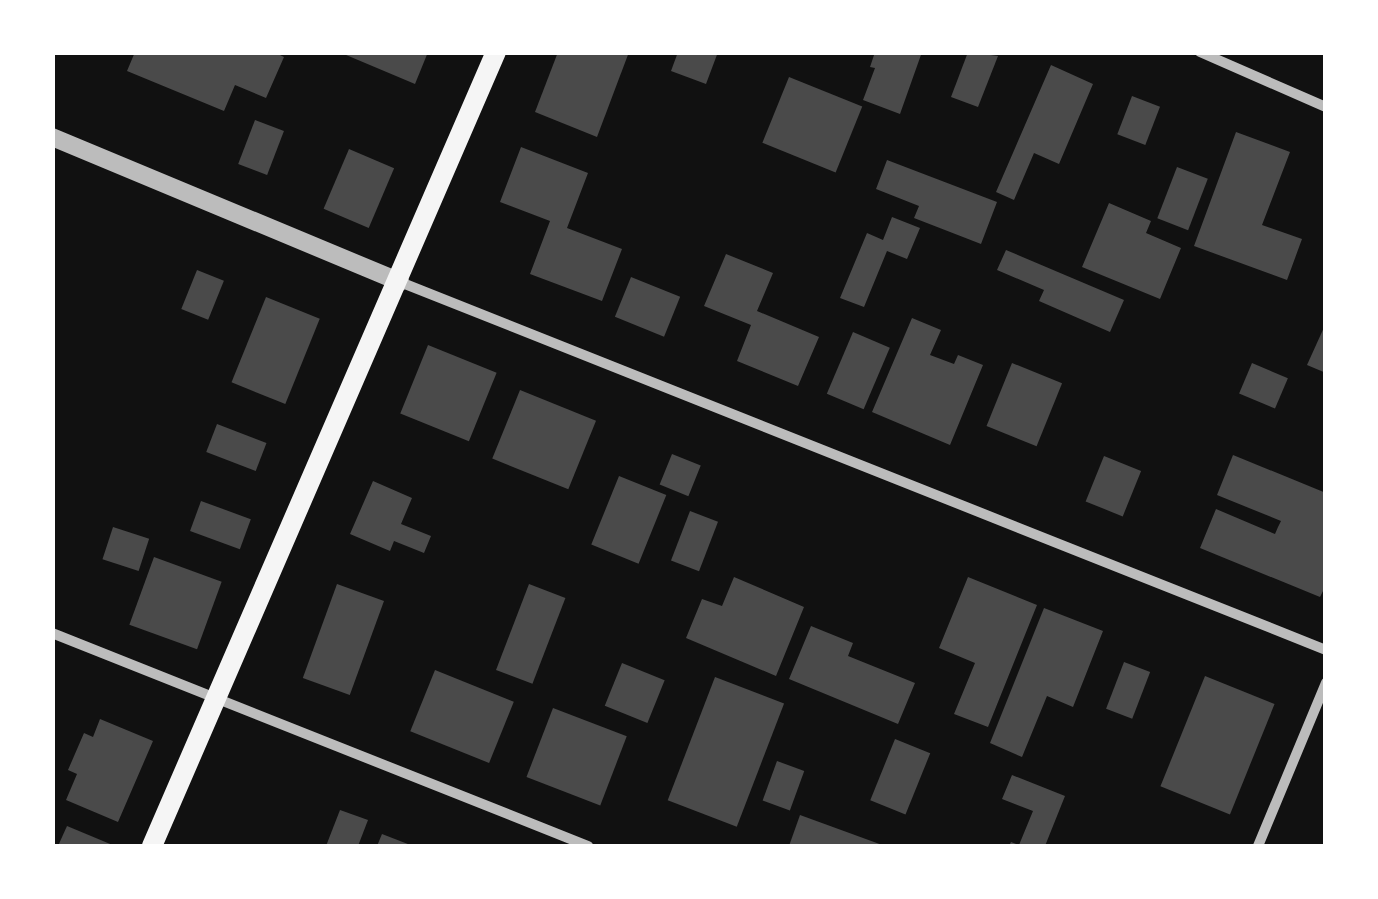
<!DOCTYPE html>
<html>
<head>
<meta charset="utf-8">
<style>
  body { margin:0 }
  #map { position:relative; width:1378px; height:899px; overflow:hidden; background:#111; font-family:"Exo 2",sans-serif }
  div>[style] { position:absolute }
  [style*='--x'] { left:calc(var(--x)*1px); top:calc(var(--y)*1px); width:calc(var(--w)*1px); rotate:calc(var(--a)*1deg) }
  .building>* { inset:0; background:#4a4a4a; transform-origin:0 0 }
  .minor>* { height:10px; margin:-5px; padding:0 5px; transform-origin:5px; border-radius:5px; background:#bcbcbc }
  .tertiary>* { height:18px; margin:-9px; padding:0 9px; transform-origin:9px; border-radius:9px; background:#bcbcbc }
  .secondary>* { height:20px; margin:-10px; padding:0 10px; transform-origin:10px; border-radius:10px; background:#f5f5f5 }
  span { translate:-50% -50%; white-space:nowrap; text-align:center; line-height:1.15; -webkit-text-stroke:8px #fff; paint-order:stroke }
  .frame { position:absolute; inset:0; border:55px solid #fff; pointer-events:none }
</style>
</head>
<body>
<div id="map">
  <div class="building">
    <div style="clip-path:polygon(135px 52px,274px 52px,284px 57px,266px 98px,235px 85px,224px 111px,127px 71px)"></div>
    <div style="clip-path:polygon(339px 52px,428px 52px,415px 84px)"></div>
    <div style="clip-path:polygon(558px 52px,629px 52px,597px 137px,535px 112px)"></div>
    <div style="clip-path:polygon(678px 52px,718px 52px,706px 84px,671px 71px)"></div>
    <div style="clip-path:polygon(875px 52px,922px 52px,900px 114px,863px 100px,875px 68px,870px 67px)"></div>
    <div style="clip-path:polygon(968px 52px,998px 56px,978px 107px,951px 97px)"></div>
    <div style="clip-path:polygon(1051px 65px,1093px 84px,1059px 164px,1034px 153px,1014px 200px,996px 192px)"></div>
    <div style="left:789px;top:77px;width:79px;height:71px;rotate:22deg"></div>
    <div style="left:1132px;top:96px;width:30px;height:41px;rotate:21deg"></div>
    <div style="left:255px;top:120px;width:31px;height:47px;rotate:21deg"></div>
    <div style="clip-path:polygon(1236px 132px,1290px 152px,1262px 225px,1302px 239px,1287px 280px,1194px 246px)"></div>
    <div style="clip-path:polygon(521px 147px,588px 173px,567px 228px,622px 249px,602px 301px,530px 274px,550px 221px,500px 202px)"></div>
    <div style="left:349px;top:149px;width:49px;height:65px;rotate:23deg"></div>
    <div style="clip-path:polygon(887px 160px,997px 202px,981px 244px,914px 218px,919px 206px,876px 189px)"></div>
    <div style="left:1177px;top:167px;width:33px;height:55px;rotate:21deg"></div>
    <div style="clip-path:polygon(1109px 203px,1151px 221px,1146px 233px,1181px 248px,1160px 299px,1082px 267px)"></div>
    <div style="clip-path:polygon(892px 217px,920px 228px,907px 259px,887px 251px,864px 307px,840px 298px,867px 233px,883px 240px)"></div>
    <div style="clip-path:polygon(1006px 250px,1124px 300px,1110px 332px,1039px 301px,1044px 290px,997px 270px)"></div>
    <div style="clip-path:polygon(726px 254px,773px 273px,757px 311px,819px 337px,798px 386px,737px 361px,751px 325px,704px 306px)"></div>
    <div style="left:197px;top:270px;width:29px;height:42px;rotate:22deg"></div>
    <div style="left:631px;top:277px;width:53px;height:43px;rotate:22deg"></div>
    <div style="left:266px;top:297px;width:58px;height:92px;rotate:22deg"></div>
    <div style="clip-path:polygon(912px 318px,941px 330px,930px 355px,954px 364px,958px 355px,983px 365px,950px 445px,872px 412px)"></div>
    <div style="clip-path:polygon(1326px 323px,1326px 373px,1307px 365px)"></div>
    <div style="left:853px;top:332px;width:40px;height:67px;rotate:23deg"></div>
    <div style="left:428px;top:345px;width:74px;height:74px;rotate:22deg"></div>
    <div style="left:1012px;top:363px;width:54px;height:68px;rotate:22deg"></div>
    <div style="left:1252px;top:363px;width:39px;height:33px;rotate:23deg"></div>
    <div style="left:520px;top:390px;width:82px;height:74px;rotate:22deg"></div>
    <div style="left:217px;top:424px;width:53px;height:30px;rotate:21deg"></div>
    <div style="left:672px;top:454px;width:31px;height:33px;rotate:22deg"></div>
    <div style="clip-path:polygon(1233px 455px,1326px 493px,1326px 585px,1320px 597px,1200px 548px,1216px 509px,1275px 534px,1278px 527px,1281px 521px,1217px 495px)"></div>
    <div style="left:1104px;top:456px;width:40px;height:49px;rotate:22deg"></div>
    <div style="left:619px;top:476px;width:51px;height:74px;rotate:22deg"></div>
    <div style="clip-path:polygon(373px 481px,412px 498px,401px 524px,431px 536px,424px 553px,394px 541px,390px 551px,350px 534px)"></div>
    <div style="left:201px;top:501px;width:53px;height:32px;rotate:20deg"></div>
    <div style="left:690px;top:511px;width:30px;height:53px;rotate:21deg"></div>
    <div style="left:113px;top:527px;width:38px;height:34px;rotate:18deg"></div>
    <div style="left:154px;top:557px;width:72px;height:72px;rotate:20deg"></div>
    <div style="clip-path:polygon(734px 577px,804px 607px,776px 676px,686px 638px,702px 599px,722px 606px)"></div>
    <div style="clip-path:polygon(968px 577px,1037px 605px,988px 727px,954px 714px,975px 663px,939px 648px)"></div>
    <div style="left:337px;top:584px;width:50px;height:100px;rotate:20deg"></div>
    <div style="left:529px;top:584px;width:39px;height:92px;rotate:21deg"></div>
    <div style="clip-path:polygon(1044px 608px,1103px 631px,1073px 707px,1047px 696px,1022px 757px,990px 743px)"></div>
    <div style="clip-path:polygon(811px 626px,853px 643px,848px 656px,915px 683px,898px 724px,789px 679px)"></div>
    <div style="left:1124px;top:662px;width:28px;height:50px;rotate:21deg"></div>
    <div style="left:622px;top:663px;width:46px;height:46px;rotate:22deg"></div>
    <div style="left:435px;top:670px;width:85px;height:66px;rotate:22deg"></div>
    <div style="left:1205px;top:676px;width:75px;height:119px;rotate:22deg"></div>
    <div style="left:715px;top:677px;width:74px;height:132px;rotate:21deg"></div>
    <div style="left:553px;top:708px;width:79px;height:74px;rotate:21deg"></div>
    <div style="clip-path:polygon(100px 719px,153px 741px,118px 822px,66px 800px,77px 774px,68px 770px,84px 733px,93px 737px)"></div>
    <div style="left:895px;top:739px;width:38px;height:66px;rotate:22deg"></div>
    <div style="left:777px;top:761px;width:29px;height:42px;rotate:20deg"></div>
    <div style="clip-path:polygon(1012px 775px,1065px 796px,1045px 846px,1009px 846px,1011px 842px,1019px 845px,1033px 811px,1002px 799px)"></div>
    <div style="clip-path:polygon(340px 810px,368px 820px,358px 846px,326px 846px)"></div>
    <div style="clip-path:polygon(800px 815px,885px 846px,789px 846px)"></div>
    <div style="clip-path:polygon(67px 826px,115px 846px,58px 846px)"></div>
    <div style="clip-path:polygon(382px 834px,413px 846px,377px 846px)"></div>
  </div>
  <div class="minor">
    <div style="--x:1200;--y:52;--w:137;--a:23.6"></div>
    <div style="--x:400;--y:282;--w:996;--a:21.67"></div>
    <div style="--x:52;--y:633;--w:577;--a:21.67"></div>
    <div style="--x:1258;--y:846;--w:177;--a:-67.4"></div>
  </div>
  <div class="tertiary">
    <div style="--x:52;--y:137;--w:377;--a:22.6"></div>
  </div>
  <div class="secondary">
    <div style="--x:152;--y:846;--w:865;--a:-66.58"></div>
  </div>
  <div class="frame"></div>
</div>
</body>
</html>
